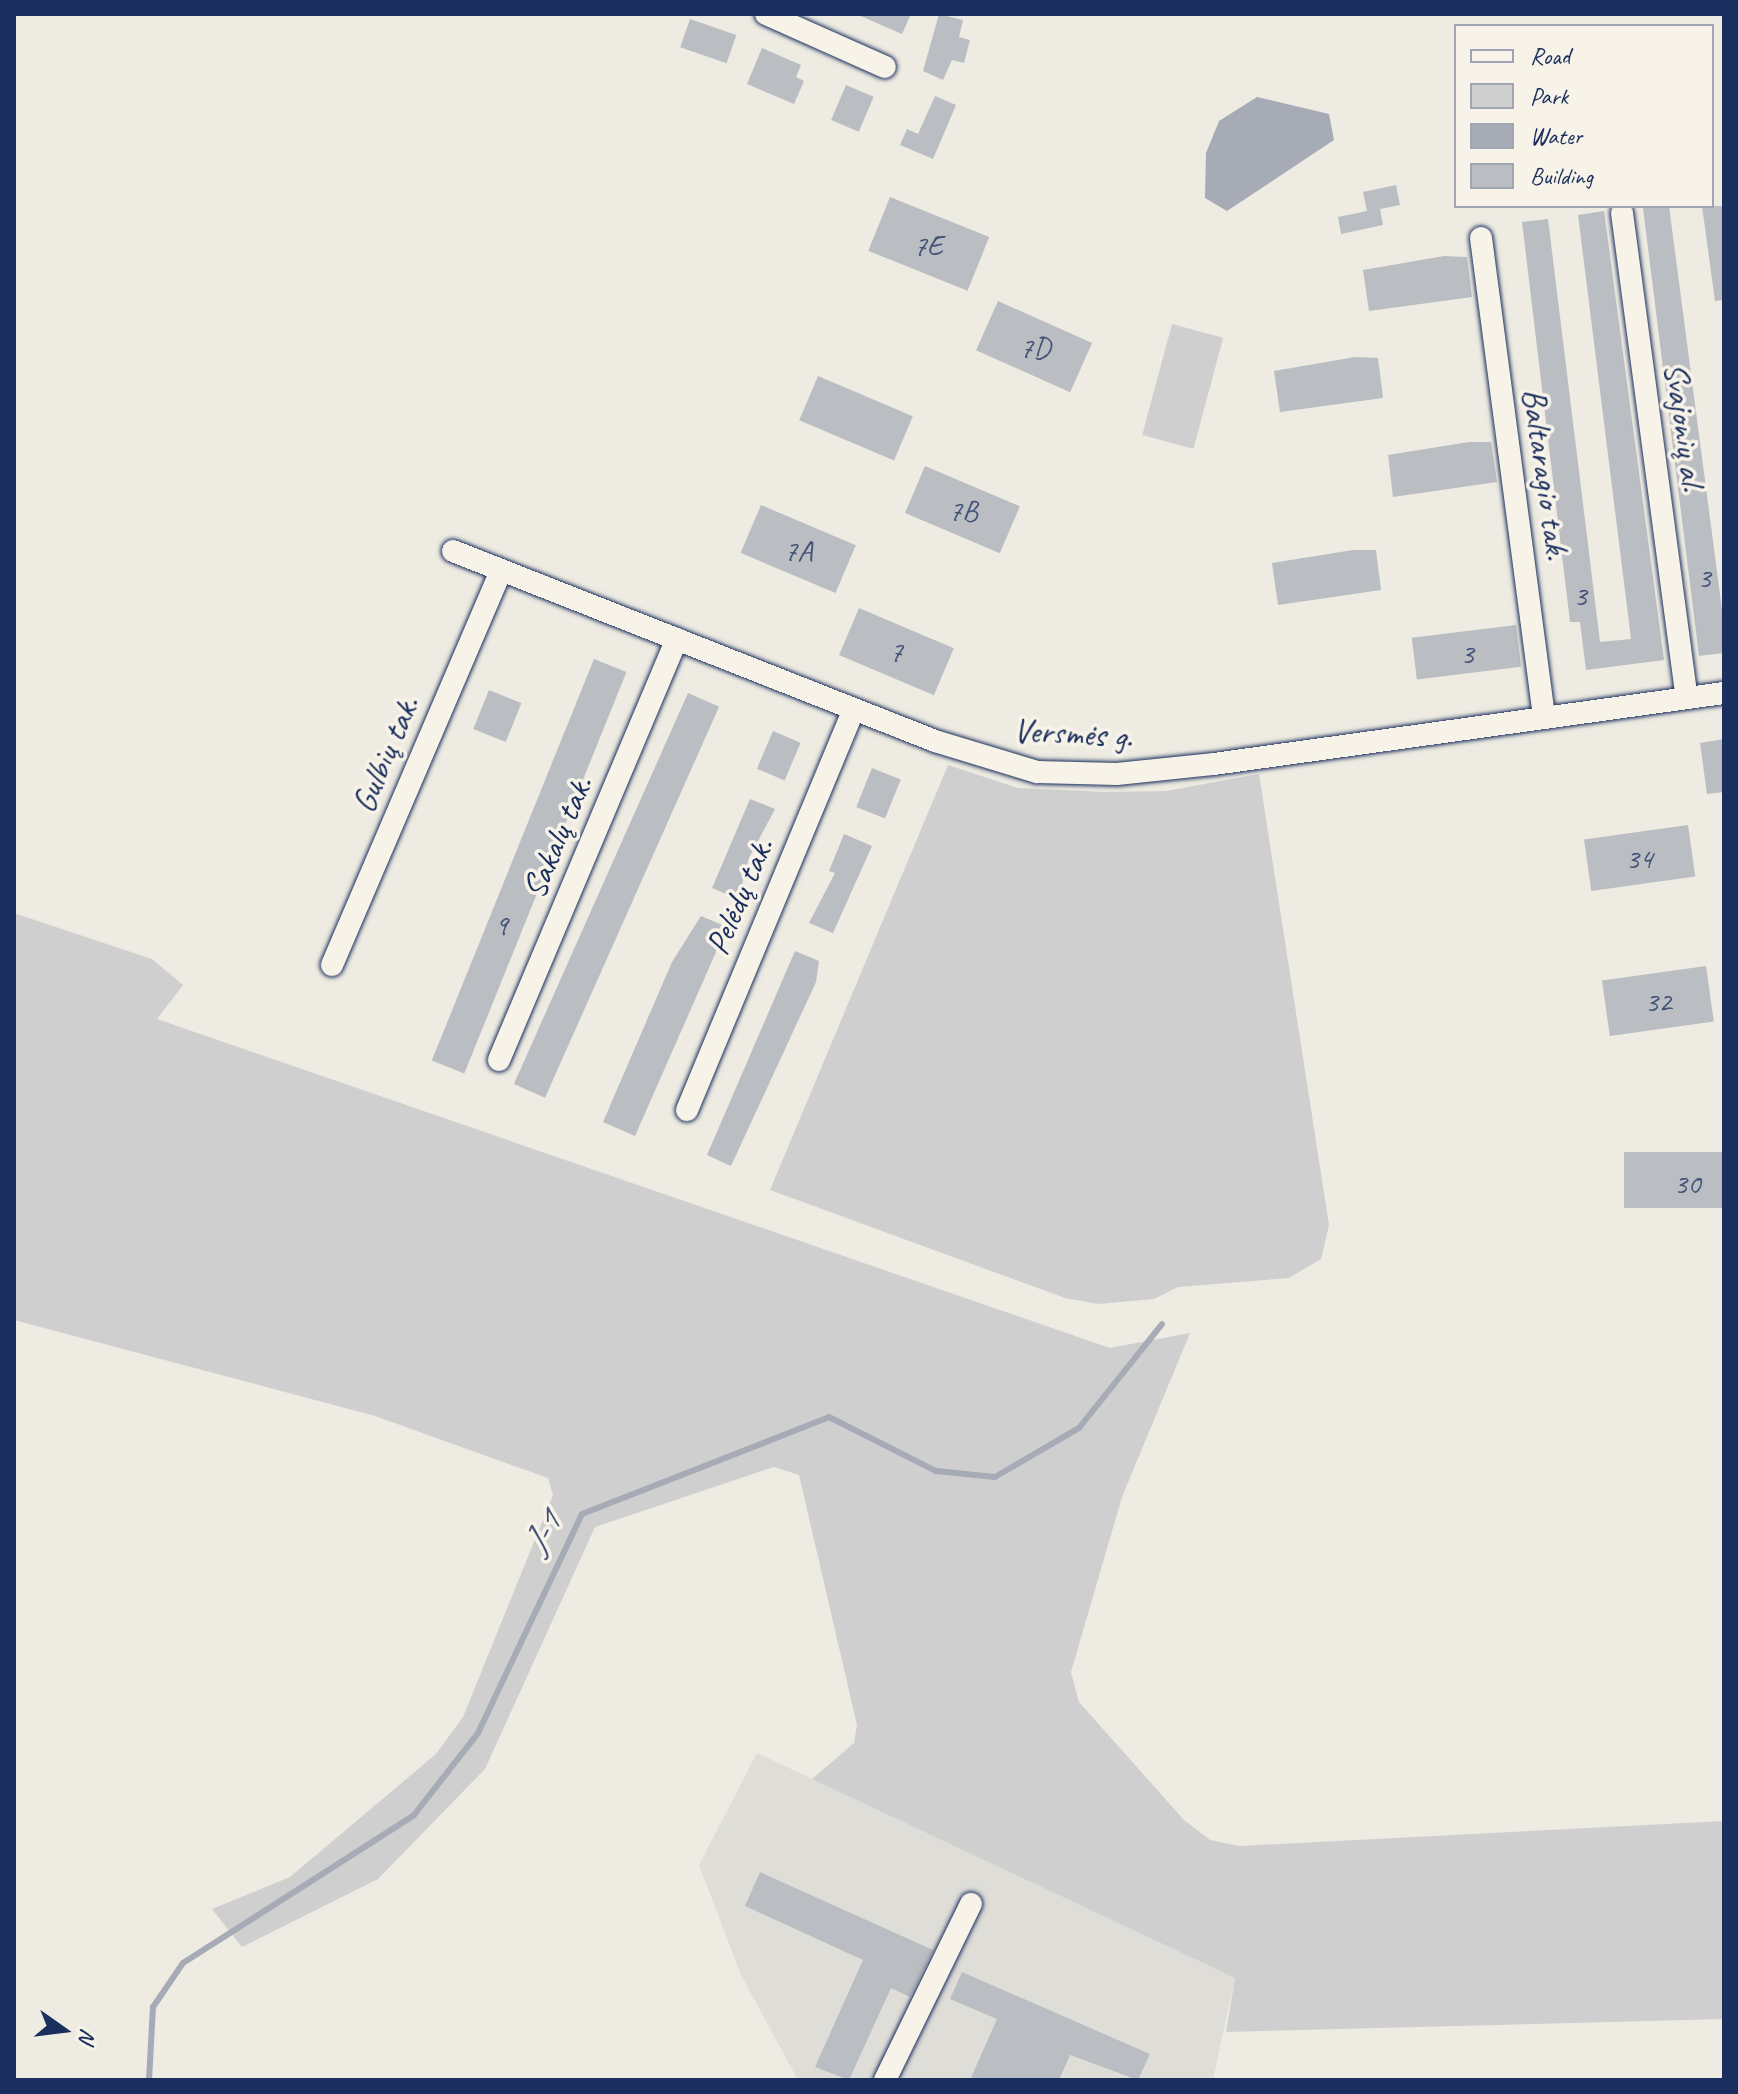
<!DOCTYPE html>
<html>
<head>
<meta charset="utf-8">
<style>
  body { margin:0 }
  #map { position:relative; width:1738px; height:2094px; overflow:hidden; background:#eeebe2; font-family:Caveat,sans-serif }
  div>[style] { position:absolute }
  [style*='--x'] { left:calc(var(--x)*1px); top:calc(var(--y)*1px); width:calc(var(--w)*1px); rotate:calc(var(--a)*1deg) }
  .built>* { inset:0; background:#deddd8 }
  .green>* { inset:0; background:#cfcfcf; transform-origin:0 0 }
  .water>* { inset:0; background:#a6abb5 }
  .stream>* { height:6px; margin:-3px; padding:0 3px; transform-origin:3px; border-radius:3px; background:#a6abb5 }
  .building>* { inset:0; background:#babdc2; transform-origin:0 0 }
  .roads { filter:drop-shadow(0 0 2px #1b2f5e) drop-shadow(0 0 2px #1b2f5e) }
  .minor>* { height:22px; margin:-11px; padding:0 11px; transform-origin:11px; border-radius:11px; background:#f7f3e8 }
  span { translate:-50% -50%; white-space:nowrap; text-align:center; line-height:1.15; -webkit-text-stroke:7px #f7f3e8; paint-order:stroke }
  .number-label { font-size:30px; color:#435277 }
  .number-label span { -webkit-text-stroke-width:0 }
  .street-label { font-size:34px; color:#1b2f5e }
  .water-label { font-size:36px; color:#455478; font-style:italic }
  .frame { position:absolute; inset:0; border:16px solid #1b2f5e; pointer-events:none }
  .legend { position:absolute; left:1454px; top:24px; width:260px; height:184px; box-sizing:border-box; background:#f7f3e8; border:2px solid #9fa5b1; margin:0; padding:10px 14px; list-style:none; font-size:24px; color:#1b2f5e }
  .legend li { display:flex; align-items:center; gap:16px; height:40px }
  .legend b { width:40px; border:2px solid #9fa5b1 }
  .north { position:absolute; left:24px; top:1990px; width:80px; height:80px; -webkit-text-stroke:6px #f7f3e8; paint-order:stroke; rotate:104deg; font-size:22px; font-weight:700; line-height:32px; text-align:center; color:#1b2f5e }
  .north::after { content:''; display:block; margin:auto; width:28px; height:36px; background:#1b2f5e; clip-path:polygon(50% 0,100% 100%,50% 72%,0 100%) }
</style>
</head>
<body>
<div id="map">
  <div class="built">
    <div style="clip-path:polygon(757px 1753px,1235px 1978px,1213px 2080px,798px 2080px,741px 1975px,699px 1865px)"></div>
  </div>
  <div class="green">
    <div style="left:1172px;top:324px;width:53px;height:115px;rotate:15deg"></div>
    <div style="clip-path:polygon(948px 765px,1018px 788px,1104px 792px,1166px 791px,1259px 774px,1329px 1225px,1321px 1259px,1289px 1278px,1178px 1287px,1154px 1299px,1098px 1304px,1065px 1298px,770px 1190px)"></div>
    <div style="clip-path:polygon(14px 913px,152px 959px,183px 985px,157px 1019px,1110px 1348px,1190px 1333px,1122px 1497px,1071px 1672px,1079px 1702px,1184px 1820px,1210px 1840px,1239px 1846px,1724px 1821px,1724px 2019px,1226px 2032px,1235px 1978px,812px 1779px,854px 1743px,857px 1725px,799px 1475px,774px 1467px,595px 1527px,485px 1769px,378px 1879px,242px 1947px,212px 1909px,290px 1877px,436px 1754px,463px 1717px,553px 1495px,548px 1478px,375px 1416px,14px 1320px)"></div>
  </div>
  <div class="water">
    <div style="clip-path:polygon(1257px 97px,1329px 114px,1334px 140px,1227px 211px,1205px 198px,1206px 153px,1219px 121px)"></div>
  </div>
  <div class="stream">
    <div style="--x:149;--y:2080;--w:73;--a:-86.9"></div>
    <div style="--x:153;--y:2007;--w:53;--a:-55.7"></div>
    <div style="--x:183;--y:1963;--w:274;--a:-32.6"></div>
    <div style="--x:414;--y:1815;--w:104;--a:-52"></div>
    <div style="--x:478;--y:1733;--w:242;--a:-64.6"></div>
    <div style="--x:582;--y:1514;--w:265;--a:-21.4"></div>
    <div style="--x:829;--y:1417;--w:120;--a:26.8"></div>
    <div style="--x:936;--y:1471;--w:59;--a:5.8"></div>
    <div style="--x:995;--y:1477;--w:97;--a:-30.3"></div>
    <div style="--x:1079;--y:1428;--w:133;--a:-51.4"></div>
  </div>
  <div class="building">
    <div style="clip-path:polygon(856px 14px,911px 14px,902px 34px)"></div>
    <div style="clip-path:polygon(939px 14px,963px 20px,959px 37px,970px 40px,964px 63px,952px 60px,943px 80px,923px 71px)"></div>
    <div style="left:690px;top:19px;width:49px;height:30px;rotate:19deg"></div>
    <div style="clip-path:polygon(762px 48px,801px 65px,796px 77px,804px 81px,794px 104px,747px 84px)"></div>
    <div style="left:846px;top:85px;width:30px;height:38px;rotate:23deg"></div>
    <div style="clip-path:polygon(935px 96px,956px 105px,933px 159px,900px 145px,907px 129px,918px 134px)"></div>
    <div style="clip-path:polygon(1396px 185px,1400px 205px,1380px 209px,1383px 225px,1341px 234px,1338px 217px,1367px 211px,1363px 192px)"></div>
    <div style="left:890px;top:197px;width:107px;height:58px;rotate:22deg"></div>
    <div style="clip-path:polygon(1669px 206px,1724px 625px,1724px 653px,1699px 656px,1643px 208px)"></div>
    <div style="clip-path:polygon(1702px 206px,1724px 206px,1724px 300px,1715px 301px)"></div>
    <div style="clip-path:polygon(1604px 211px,1664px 660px,1586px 670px,1580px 622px,1570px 622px,1522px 222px,1548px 219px,1600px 642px,1631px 639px,1578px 215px)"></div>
    <div style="clip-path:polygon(1444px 256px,1467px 257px,1472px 297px,1369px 311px,1363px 270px)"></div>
    <div style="left:998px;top:301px;width:103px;height:54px;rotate:24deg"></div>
    <div style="clip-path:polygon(1355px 357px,1378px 358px,1383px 398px,1280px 412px,1274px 371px)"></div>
    <div style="left:818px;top:376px;width:103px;height:48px;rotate:23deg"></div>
    <div style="clip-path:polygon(1469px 442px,1491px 442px,1497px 482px,1393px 497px,1388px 455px)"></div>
    <div style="left:925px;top:466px;width:103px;height:51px;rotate:23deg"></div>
    <div style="left:761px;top:505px;width:103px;height:52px;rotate:23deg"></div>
    <div style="clip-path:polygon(1353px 550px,1376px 550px,1381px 590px,1278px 605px,1272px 563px)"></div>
    <div style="left:859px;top:608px;width:103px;height:51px;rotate:23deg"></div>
    <div style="left:1516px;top:625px;width:42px;height:105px;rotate:83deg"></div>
    <div style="left:594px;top:659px;width:35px;height:433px;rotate:22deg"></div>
    <div style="left:489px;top:690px;width:35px;height:42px;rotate:22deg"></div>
    <div style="left:688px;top:693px;width:34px;height:428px;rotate:24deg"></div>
    <div style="left:773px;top:731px;width:30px;height:41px;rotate:23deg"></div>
    <div style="clip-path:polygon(1724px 739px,1724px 792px,1707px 794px,1700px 743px)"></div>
    <div style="left:872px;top:768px;width:31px;height:42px;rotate:22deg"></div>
    <div style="clip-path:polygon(750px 799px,775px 809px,749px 858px,738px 899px,712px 888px)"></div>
    <div style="left:1688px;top:825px;width:52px;height:105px;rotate:82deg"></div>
    <div style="clip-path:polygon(844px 834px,872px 846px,833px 933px,809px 923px,835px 873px,829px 871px)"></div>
    <div style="clip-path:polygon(701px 916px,727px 927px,635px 1136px,603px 1122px,672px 962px)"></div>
    <div style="clip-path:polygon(795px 951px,819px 961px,816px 982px,731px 1166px,707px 1155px)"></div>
    <div style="left:1706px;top:966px;width:56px;height:105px;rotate:82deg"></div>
    <div style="left:1724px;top:1152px;width:56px;height:100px;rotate:90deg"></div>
    <div style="clip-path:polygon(760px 1872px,933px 1950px,910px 1997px,891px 1988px,849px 2080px,815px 2067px,863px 1960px,745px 1906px)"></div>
    <div style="clip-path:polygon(962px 1972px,1150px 2054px,1138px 2080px,1070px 2055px,1059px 2080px,970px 2080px,997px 2019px,950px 1999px)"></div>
  </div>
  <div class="roads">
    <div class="minor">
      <div style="--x:766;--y:14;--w:130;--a:24"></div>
      <div style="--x:1622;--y:213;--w:489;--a:82.4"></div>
      <div style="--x:1481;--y:238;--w:484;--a:82.5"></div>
      <div style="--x:453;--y:551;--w:518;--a:21.51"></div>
      <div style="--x:935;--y:741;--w:107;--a:16.9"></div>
      <div style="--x:1037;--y:772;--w:80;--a:1.4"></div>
      <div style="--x:1117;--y:774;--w:98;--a:-5.9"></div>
      <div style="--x:1214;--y:764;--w:515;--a:-7.93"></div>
      <div style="--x:332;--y:965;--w:429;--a:-66.8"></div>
      <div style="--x:499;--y:1060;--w:457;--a:-67.1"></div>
      <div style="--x:687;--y:1110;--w:434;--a:-67.4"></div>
      <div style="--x:885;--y:2080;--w:196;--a:-64"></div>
    </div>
  </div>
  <div class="number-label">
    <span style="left:928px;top:245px">7E</span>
    <span style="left:1035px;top:347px">7D</span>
    <span style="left:963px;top:510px">7B</span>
    <span style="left:798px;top:550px">7A</span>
    <span style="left:1704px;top:577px">3</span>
    <span style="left:1580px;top:595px">3</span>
    <span style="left:896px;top:651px">7</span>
    <span style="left:1467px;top:653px">3</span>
    <span style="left:1639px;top:858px">34</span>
    <span style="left:501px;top:925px">9</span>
    <span style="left:1658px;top:1001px">32</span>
    <span style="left:1687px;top:1183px">30</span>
  </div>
  <div class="street-label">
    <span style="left:1685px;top:427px;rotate:82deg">Svajonių al.</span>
    <span style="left:1546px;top:474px;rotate:82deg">Baltaragio tak.</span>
    <span style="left:1073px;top:733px;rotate:3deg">Versmės g.</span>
    <span style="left:385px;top:754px;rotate:-67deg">Gulbių tak.</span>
    <span style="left:557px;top:837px;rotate:-67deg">Sakalų tak.</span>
    <span style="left:739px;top:896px;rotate:-67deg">Pelėdų tak.</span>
  </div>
  <div class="water-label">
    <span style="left:542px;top:1533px;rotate:-60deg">J-1</span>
  </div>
  <div class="frame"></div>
  <ul class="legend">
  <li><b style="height:10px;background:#f7f3e8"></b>Road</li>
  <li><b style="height:22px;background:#cfcfcf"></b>Park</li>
  <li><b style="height:22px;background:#a6abb5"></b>Water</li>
  <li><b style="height:22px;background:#babdc2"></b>Building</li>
  </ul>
  <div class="north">N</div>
</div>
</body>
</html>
